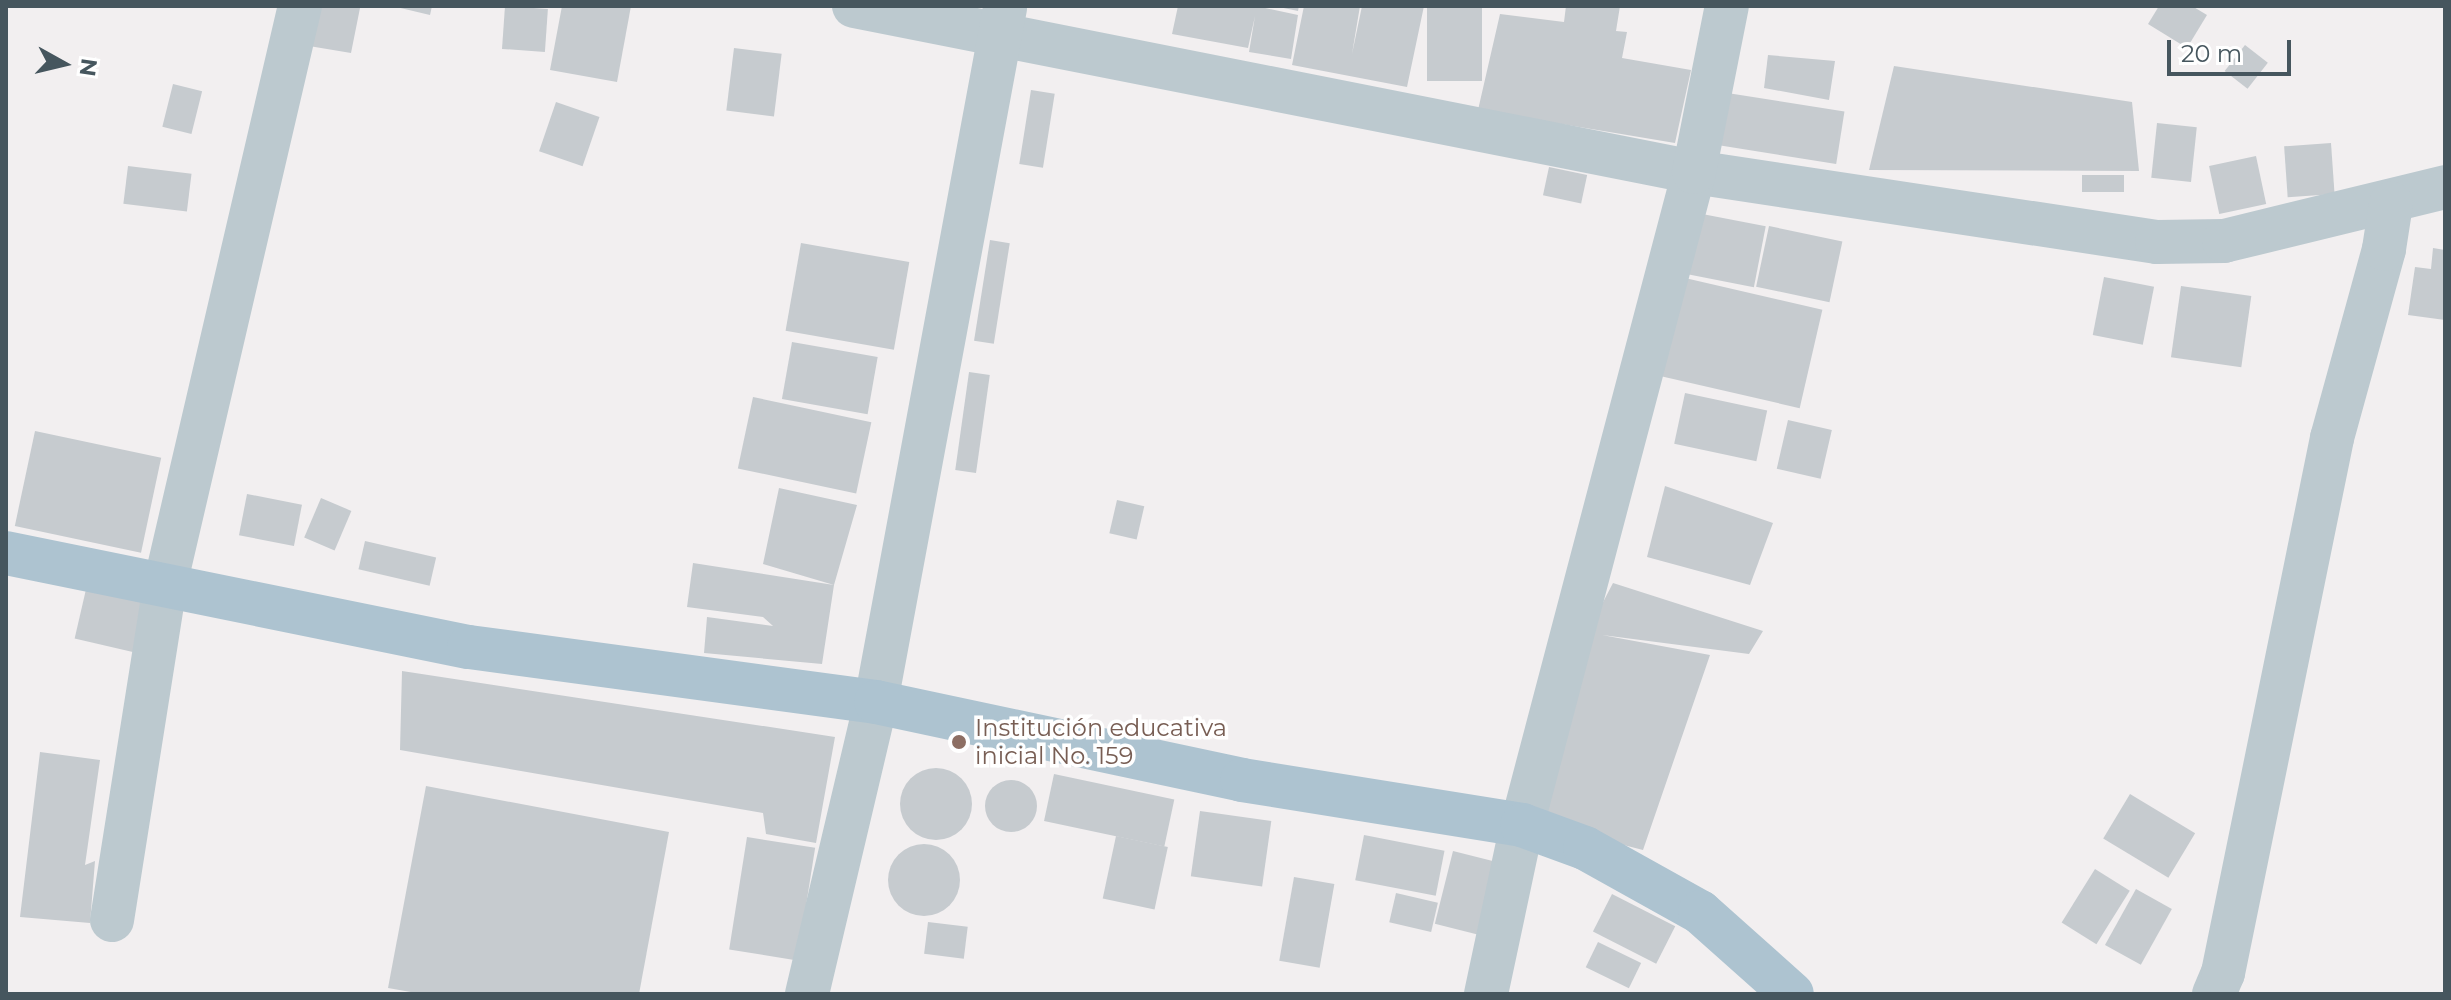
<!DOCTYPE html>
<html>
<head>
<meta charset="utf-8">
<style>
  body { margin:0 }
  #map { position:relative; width:2451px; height:1000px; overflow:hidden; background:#f2eff0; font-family:Montserrat,sans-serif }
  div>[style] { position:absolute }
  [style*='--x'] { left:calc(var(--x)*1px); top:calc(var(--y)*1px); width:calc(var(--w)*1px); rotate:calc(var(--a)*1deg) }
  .building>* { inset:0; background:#c6cbcf; transform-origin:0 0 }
  .round { border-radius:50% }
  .minor>* { height:44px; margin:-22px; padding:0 22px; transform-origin:22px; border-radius:22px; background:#bcc9cf }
  .major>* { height:44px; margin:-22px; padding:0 22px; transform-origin:22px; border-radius:22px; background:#adc3d0 }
  .dots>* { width:22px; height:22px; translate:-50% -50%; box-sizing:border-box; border:4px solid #fff; border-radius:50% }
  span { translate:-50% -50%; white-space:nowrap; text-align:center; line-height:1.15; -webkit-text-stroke:7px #fff; paint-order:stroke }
  .education-label { font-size:24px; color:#785e54 }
  .left { translate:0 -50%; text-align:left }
  .frame { position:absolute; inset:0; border:8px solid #46565e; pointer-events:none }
  .north { position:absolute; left:24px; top:24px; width:80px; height:80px; -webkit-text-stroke:6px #fff; paint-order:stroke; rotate:98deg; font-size:22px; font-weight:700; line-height:32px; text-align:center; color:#46565e }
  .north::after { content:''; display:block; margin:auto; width:28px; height:36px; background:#46565e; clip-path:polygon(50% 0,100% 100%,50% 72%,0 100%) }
  .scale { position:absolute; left:2167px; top:40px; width:124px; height:36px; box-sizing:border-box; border:4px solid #46565e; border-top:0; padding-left:10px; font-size:24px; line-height:28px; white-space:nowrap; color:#46565e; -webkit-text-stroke:6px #fff; paint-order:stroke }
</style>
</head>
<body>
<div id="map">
  <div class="building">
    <div style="clip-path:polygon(317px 6px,360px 8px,351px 53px,309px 46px)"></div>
    <div style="clip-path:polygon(392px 6px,432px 6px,430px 15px)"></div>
    <div style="left:505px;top:6px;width:43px;height:43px;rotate:4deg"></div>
    <div style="clip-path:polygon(562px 6px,631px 6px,617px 82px,550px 70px)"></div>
    <div style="clip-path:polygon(1178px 6px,1256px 6px,1298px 15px,1291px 59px,1249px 52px,1255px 16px,1248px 48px,1172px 34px)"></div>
    <div style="clip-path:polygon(1274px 6px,1299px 6px,1298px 11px)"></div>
    <div style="clip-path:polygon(1304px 6px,1360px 6px,1352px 54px,1362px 6px,1424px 6px,1407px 87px,1292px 65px)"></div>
    <div style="left:1427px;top:6px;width:55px;height:75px"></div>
    <div style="clip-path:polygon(1566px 6px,1620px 6px,1616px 31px,1627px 32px,1622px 58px,1691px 70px,1675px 143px,1478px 110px,1500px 14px,1564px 22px)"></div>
    <div style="clip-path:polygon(2159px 6px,2192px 6px,2207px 15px,2187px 48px,2148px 24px)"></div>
    <div style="left:2245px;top:45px;width:29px;height:33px;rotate:38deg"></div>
    <div style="left:734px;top:48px;width:48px;height:63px;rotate:7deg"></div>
    <div style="clip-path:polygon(1768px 55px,1835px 61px,1829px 100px,1764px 88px)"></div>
    <div style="clip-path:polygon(1894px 66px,2132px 102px,2139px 171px,1869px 170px)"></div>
    <div style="left:173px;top:84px;width:30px;height:44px;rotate:14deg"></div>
    <div style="left:1031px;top:90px;width:24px;height:75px;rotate:9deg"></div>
    <div style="left:1721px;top:92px;width:125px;height:53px;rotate:9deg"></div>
    <div style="left:556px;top:102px;width:46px;height:52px;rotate:19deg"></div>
    <div style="left:2157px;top:123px;width:40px;height:55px;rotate:6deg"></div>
    <div style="left:2331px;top:143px;width:51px;height:47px;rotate:86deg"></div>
    <div style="left:2256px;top:156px;width:49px;height:48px;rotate:78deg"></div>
    <div style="left:128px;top:166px;width:64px;height:38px;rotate:7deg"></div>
    <div style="left:1549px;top:167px;width:39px;height:29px;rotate:12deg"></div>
    <div style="left:2082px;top:175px;width:42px;height:17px"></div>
    <div style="left:1697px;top:213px;width:70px;height:62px;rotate:11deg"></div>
    <div style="left:1769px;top:226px;width:75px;height:62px;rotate:12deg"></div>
    <div style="left:990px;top:240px;width:20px;height:102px;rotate:9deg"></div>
    <div style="left:801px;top:243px;width:110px;height:89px;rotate:10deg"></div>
    <div style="clip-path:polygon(2433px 248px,2445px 250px,2445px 320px,2408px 315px,2415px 267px,2431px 269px)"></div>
    <div style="left:2104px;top:277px;width:51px;height:59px;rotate:11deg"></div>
    <div style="left:1685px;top:278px;width:141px;height:101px;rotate:13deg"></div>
    <div style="left:2181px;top:286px;width:71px;height:72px;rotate:8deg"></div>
    <div style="left:792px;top:342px;width:87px;height:58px;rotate:10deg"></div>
    <div style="left:969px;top:372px;width:21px;height:99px;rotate:8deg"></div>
    <div style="left:1685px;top:393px;width:84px;height:52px;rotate:12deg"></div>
    <div style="left:753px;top:397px;width:121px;height:73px;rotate:12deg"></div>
    <div style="left:1788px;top:420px;width:45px;height:50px;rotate:13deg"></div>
    <div style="left:35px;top:431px;width:129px;height:97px;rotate:12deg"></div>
    <div style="clip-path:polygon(1665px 486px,1773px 523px,1750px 585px,1647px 557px)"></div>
    <div style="clip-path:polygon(779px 488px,857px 505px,834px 585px,822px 664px,704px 653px,707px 617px,773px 626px,763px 617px,687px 607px,693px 563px,834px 585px,763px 564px)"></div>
    <div style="left:247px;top:494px;width:56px;height:42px;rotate:11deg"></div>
    <div style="left:321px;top:498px;width:33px;height:43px;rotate:23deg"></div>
    <div style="left:1117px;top:500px;width:28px;height:34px;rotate:13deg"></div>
    <div style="left:365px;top:541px;width:73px;height:29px;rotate:13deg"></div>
    <div style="clip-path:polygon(1613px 583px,1763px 631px,1749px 654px,1602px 635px,1710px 655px,1643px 850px,1538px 823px,1587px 633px)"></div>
    <div style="left:87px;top:585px;width:74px;height:55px;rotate:13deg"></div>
    <div style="clip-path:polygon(402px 671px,835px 737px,816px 843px,766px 834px,763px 813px,400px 750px)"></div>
    <div style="clip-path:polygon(40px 752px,100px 760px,85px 865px,95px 861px,90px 923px,20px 917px)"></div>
    <div class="round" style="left:900px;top:768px;width:72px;height:72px"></div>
    <div style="left:1054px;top:774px;width:123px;height:48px;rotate:12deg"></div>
    <div class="round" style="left:985px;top:780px;width:52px;height:52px"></div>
    <div style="clip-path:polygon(426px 786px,669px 832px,639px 994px,422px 994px,388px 988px)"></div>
    <div style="left:2130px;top:794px;width:76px;height:52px;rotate:31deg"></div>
    <div style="left:1200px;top:811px;width:72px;height:66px;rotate:8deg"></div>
    <div style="left:1364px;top:835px;width:82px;height:46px;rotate:11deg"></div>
    <div style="left:1116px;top:836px;width:53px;height:64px;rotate:12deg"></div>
    <div style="left:747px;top:837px;width:69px;height:114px;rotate:9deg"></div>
    <div class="round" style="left:888px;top:844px;width:72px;height:72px"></div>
    <div style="left:1453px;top:851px;width:46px;height:75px;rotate:14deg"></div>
    <div style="left:2095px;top:869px;width:41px;height:63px;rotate:32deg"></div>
    <div style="left:1294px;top:877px;width:41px;height:85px;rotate:10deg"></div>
    <div style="left:2136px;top:889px;width:41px;height:64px;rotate:29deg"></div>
    <div style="left:1396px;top:893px;width:43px;height:30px;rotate:13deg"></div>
    <div style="left:1612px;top:894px;width:71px;height:42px;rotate:27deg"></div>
    <div style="left:928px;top:922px;width:40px;height:32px;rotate:7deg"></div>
    <div style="left:1598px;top:942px;width:48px;height:28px;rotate:26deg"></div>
  </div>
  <div class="minor">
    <div style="--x:854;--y:6;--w:856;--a:11.18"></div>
    <div style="--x:1694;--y:172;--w:468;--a:8.6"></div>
    <div style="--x:2157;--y:242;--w:67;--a:-0.9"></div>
    <div style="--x:2224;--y:241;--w:228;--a:-13.7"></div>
    <div style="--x:112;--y:920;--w:339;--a:-81"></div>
    <div style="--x:165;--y:585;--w:595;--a:-76.88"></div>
    <div style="--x:807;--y:994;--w:300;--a:-76.7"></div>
    <div style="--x:876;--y:702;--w:706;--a:-79.47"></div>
    <div style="--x:1486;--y:994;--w:173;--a:-78"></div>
    <div style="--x:1522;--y:825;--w:675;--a:-75.24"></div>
    <div style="--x:1694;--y:172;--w:169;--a:-78.8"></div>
    <div style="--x:2214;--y:994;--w:23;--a:-67"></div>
    <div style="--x:2223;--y:973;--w:546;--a:-78.48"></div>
    <div style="--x:2332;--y:438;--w:196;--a:-74.6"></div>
    <div style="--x:2384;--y:249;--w:46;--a:-81.2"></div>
  </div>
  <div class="major">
    <div style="--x:6;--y:553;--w:472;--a:11.5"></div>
    <div style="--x:469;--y:647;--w:411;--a:7.7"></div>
    <div style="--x:876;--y:702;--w:374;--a:12"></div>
    <div style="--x:1242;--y:780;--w:284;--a:9.1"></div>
    <div style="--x:1522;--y:825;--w:67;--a:20.1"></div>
    <div style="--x:1585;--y:848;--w:132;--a:29.1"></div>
    <div style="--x:1700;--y:912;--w:123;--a:41.7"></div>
  </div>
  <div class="dots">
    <div style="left:959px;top:742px;background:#8d6e63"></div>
  </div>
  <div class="education-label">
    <span class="left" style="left:975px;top:742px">Institución educativa<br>inicial No. 159</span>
  </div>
  <div class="frame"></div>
  <div class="north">N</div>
  <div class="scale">20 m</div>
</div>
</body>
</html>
